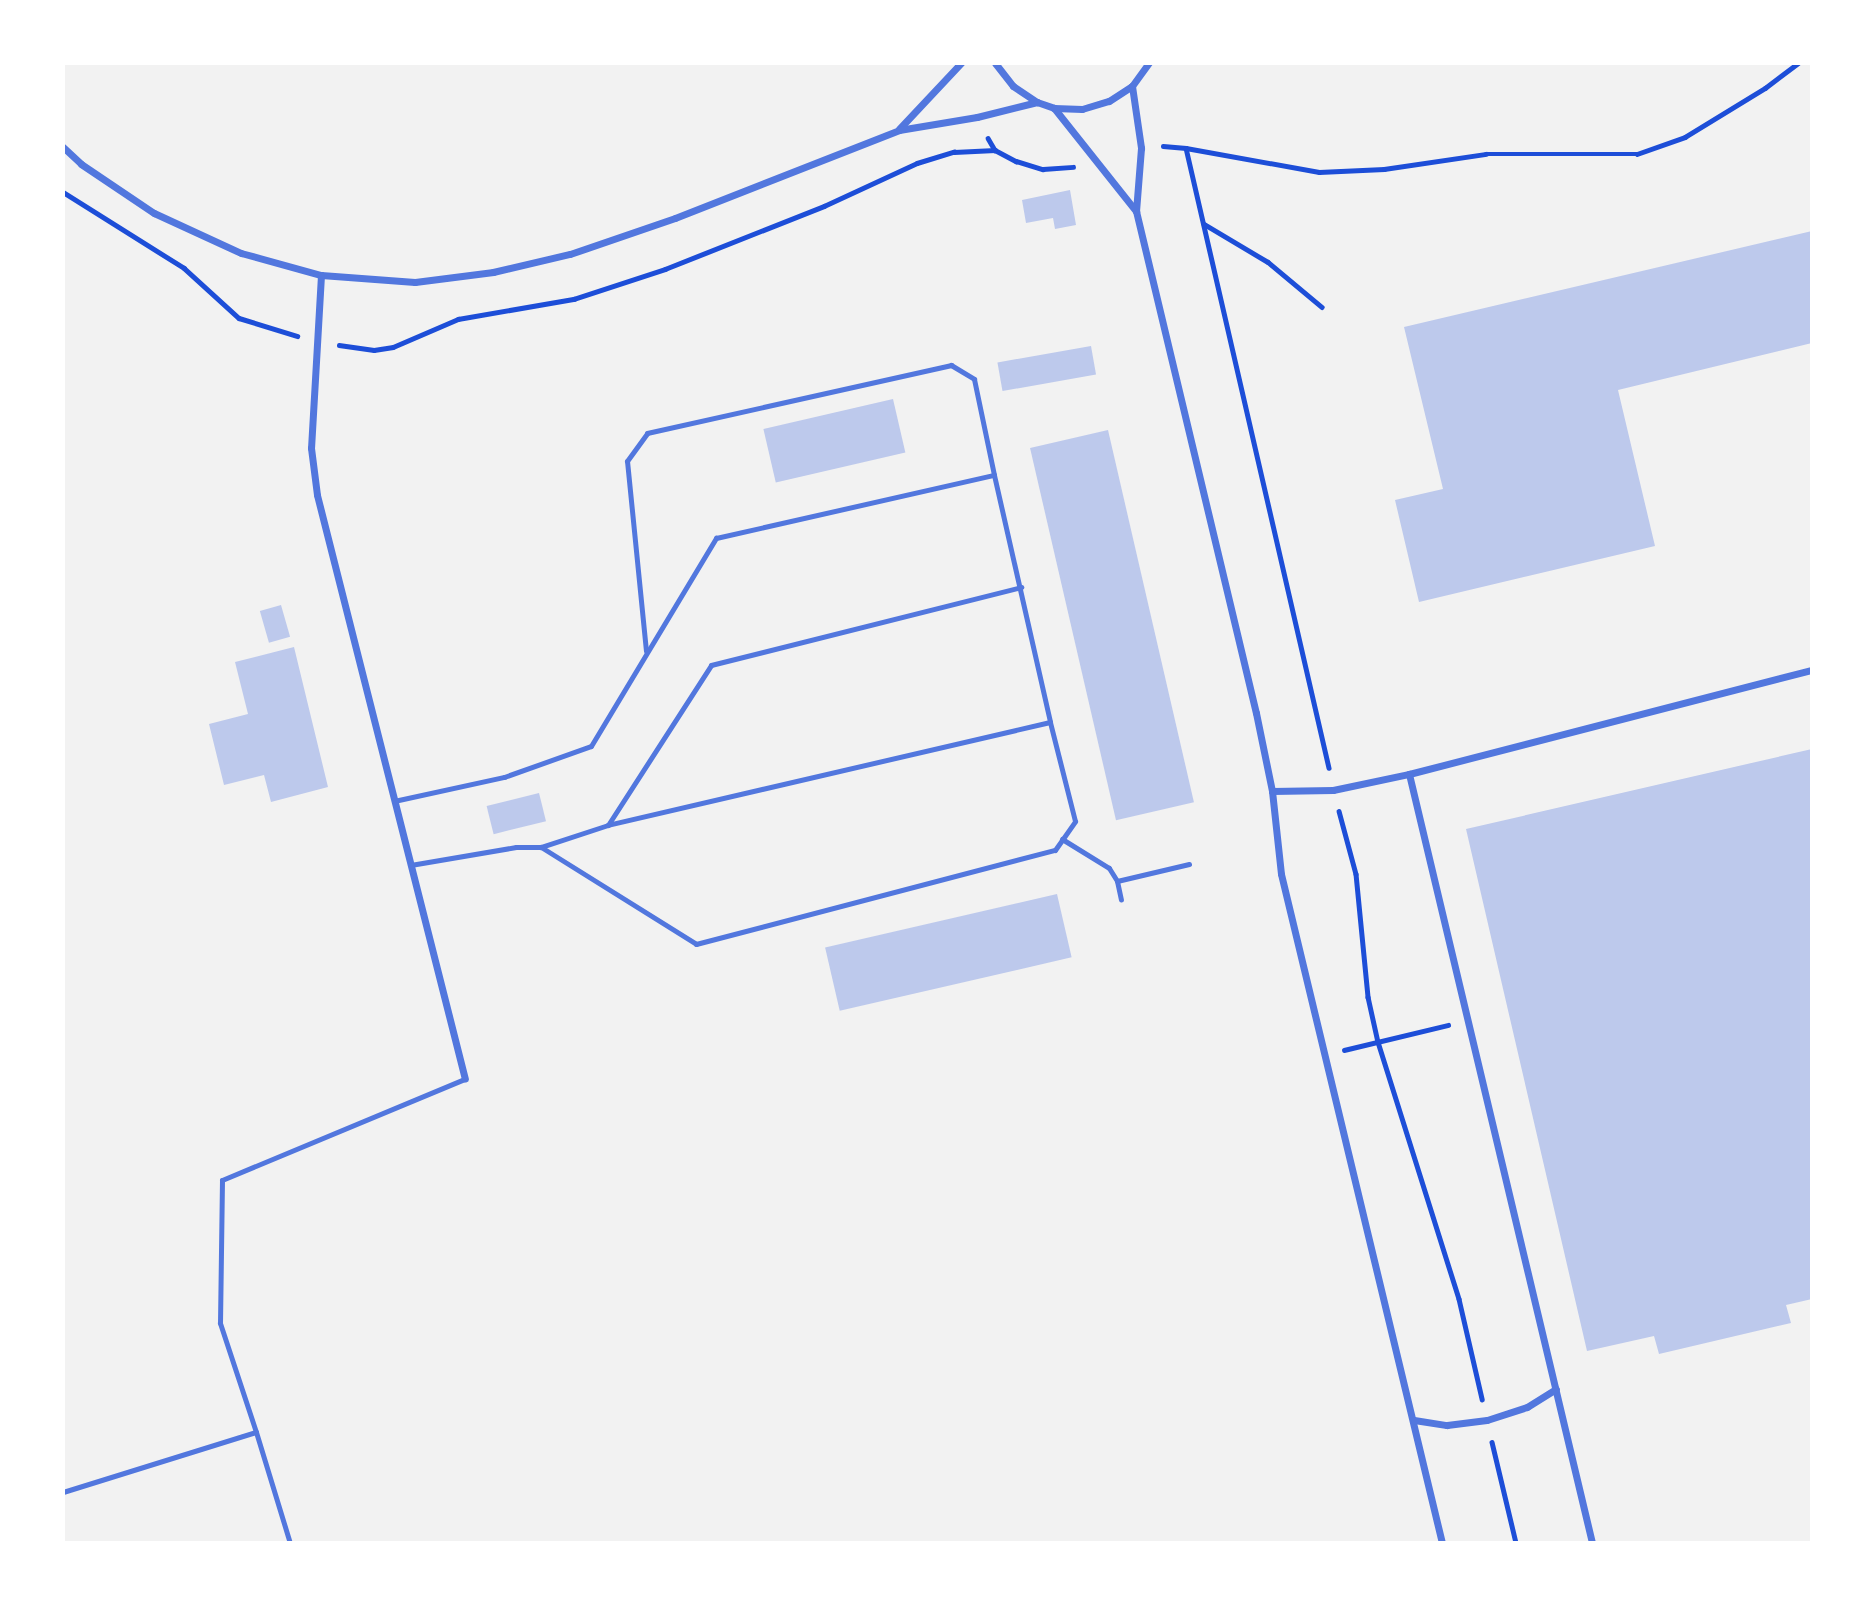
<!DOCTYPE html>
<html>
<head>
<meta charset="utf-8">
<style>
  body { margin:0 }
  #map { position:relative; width:1875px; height:1606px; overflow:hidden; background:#f2f2f2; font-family:Cabin,sans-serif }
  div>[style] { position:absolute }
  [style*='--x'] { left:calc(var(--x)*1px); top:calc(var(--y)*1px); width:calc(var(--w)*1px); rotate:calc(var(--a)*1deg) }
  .building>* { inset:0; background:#bdc9ec; transform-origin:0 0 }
  .path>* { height:4.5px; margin:-2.25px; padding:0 2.25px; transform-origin:2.25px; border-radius:2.25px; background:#1d4ed8 }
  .service>* { height:5px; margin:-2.5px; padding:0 2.5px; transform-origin:2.5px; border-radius:2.5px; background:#5277de }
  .minor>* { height:7px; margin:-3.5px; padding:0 3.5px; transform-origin:3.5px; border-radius:3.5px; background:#5277de }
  span { translate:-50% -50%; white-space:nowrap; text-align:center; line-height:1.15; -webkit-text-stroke:6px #fff; paint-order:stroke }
  .frame { position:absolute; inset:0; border:65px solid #fff; pointer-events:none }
</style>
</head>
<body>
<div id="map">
  <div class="building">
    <div style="clip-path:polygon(1070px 190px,1076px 225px,1055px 229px,1053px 218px,1026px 223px,1022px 200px)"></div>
    <div style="clip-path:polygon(1812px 231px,1812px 343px,1618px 390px,1655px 546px,1419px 602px,1395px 500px,1443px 489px,1404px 327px)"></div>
    <div style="left:1091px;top:346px;width:29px;height:95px;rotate:80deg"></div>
    <div style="left:893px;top:399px;width:55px;height:133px;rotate:77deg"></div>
    <div style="left:1108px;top:430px;width:382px;height:80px;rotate:77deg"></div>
    <div style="left:281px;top:605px;width:33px;height:22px;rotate:74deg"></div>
    <div style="clip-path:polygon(294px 647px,328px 787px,271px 802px,264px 775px,224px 785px,209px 724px,248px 714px,235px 662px)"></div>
    <div style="clip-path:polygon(1812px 749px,1812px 1299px,1786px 1305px,1791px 1323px,1659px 1354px,1654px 1336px,1587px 1351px,1466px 829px)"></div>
    <div style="left:539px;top:793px;width:29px;height:54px;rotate:76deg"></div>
    <div style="left:1057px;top:894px;width:65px;height:238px;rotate:77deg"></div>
  </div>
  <div class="path">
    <div style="--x:988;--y:138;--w:14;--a:60"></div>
    <div style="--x:995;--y:150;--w:24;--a:28"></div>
    <div style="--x:1016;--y:161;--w:28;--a:17"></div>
    <div style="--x:1043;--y:169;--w:30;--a:-4"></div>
    <div style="--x:1163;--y:146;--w:23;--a:5"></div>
    <div style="--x:1186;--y:148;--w:636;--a:77.01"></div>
    <div style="--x:1186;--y:148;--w:135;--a:10.2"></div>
    <div style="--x:1319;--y:172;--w:65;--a:-2.6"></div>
    <div style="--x:1384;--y:169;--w:103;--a:-8.4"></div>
    <div style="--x:1486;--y:154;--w:151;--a:0"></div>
    <div style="--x:1637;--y:154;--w:51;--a:-19.5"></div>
    <div style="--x:1685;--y:137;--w:94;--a:-31.5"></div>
    <div style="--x:1765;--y:88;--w:41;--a:-37.1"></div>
    <div style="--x:63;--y:192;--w:143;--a:32.1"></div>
    <div style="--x:184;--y:268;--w:74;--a:42.3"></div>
    <div style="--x:239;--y:318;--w:61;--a:17.2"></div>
    <div style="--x:1204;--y:224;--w:74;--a:30.7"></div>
    <div style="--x:1268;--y:262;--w:70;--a:39.8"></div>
    <div style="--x:339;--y:345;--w:35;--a:8"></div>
    <div style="--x:374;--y:350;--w:19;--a:-9"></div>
    <div style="--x:393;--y:347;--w:71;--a:-23.3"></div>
    <div style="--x:458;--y:319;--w:118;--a:-9.8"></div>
    <div style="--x:574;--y:299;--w:96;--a:-18.2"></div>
    <div style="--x:665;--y:269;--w:171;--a:-21.6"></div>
    <div style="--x:824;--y:206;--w:102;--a:-24.8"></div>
    <div style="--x:917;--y:163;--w:39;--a:-17"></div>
    <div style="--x:954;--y:152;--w:41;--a:-2.8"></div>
    <div style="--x:1339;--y:811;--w:65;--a:74.9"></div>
    <div style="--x:1356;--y:874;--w:124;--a:84.4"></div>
    <div style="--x:1368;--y:997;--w:46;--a:77.5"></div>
    <div style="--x:1378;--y:1042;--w:269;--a:72.5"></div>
    <div style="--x:1459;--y:1299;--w:103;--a:77"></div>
    <div style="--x:1344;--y:1050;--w:107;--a:-13.5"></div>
    <div style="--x:1492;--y:1442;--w:104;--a:76.6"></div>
  </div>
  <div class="service">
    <div style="--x:646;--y:651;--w:191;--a:-95.7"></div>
    <div style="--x:627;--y:461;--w:34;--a:-54"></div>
    <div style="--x:647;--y:433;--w:312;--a:-12.6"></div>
    <div style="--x:951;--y:365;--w:27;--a:31"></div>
    <div style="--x:974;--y:379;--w:98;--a:78.2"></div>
    <div style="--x:394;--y:801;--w:113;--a:-12.3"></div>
    <div style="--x:504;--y:777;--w:92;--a:-19.6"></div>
    <div style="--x:591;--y:746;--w:243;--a:-59"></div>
    <div style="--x:716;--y:538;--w:285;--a:-12.8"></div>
    <div style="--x:994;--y:475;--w:253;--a:77.2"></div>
    <div style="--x:1050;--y:722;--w:454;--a:166.9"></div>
    <div style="--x:608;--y:825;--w:71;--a:161.8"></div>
    <div style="--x:541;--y:847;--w:25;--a:180"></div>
    <div style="--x:516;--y:847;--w:107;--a:170.3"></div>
    <div style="--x:608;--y:825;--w:190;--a:-57.2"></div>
    <div style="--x:711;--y:665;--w:320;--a:-14.1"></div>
    <div style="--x:1062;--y:839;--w:55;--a:31.7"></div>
    <div style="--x:1109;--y:868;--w:15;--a:58"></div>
    <div style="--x:1117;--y:881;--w:74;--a:-13.3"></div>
    <div style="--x:541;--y:847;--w:183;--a:32"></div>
    <div style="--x:696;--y:944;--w:371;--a:-14.7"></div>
    <div style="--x:1055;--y:850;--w:35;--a:-55"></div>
    <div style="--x:1075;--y:821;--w:102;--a:-104.2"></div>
    <div style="--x:1117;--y:881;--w:19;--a:78"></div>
    <div style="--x:256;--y:1432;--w:115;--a:-108.3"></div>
    <div style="--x:220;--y:1323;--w:143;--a:-89.2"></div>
    <div style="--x:222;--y:1180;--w:263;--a:-22.6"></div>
    <div style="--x:63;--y:1492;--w:202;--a:-17.3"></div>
    <div style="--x:256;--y:1432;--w:116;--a:73"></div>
  </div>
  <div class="minor">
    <div style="--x:995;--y:63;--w:29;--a:52"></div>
    <div style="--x:1013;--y:86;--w:29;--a:34"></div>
    <div style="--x:1037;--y:102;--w:18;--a:19"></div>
    <div style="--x:1054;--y:108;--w:28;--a:2"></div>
    <div style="--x:1082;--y:109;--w:28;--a:-17"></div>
    <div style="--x:1109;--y:101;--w:27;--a:-33"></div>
    <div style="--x:1132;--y:86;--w:29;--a:-54"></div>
    <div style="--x:1132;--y:86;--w:63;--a:81.7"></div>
    <div style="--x:1141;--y:148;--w:63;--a:94.5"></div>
    <div style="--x:1136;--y:211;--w:516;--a:76.56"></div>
    <div style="--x:1256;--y:713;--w:80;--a:78.4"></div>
    <div style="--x:1272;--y:791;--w:83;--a:83.8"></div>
    <div style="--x:1281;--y:874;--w:688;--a:76.47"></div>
    <div style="--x:1054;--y:108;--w:132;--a:51.5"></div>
    <div style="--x:899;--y:129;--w:91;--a:-46.8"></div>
    <div style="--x:63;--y:147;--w:25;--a:43"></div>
    <div style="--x:81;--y:164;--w:88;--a:33.9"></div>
    <div style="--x:154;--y:213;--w:96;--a:24.7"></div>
    <div style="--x:241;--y:253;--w:83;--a:15.4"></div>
    <div style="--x:321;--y:275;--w:94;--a:4.3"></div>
    <div style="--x:415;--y:282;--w:79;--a:-7.3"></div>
    <div style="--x:493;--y:272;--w:79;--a:-13.2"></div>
    <div style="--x:570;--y:254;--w:111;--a:-18.9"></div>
    <div style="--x:675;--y:218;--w:241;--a:-21.4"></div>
    <div style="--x:899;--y:130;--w:79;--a:-9.5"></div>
    <div style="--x:977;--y:117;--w:62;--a:-14"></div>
    <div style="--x:321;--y:275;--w:173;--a:93.3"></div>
    <div style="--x:311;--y:448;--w:47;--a:82.7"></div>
    <div style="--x:317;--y:495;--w:602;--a:75.78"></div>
    <div style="--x:1409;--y:774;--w:790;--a:76.61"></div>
    <div style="--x:1272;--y:791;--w:61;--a:-0.9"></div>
    <div style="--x:1333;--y:790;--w:78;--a:-11.9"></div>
    <div style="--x:1409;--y:774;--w:416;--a:-14.5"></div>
    <div style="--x:1414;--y:1420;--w:33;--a:9"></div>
    <div style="--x:1447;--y:1425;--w:40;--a:-7.1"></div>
    <div style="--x:1487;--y:1420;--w:42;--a:-18"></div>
    <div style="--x:1527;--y:1407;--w:34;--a:-32"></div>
  </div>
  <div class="frame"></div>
</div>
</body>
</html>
